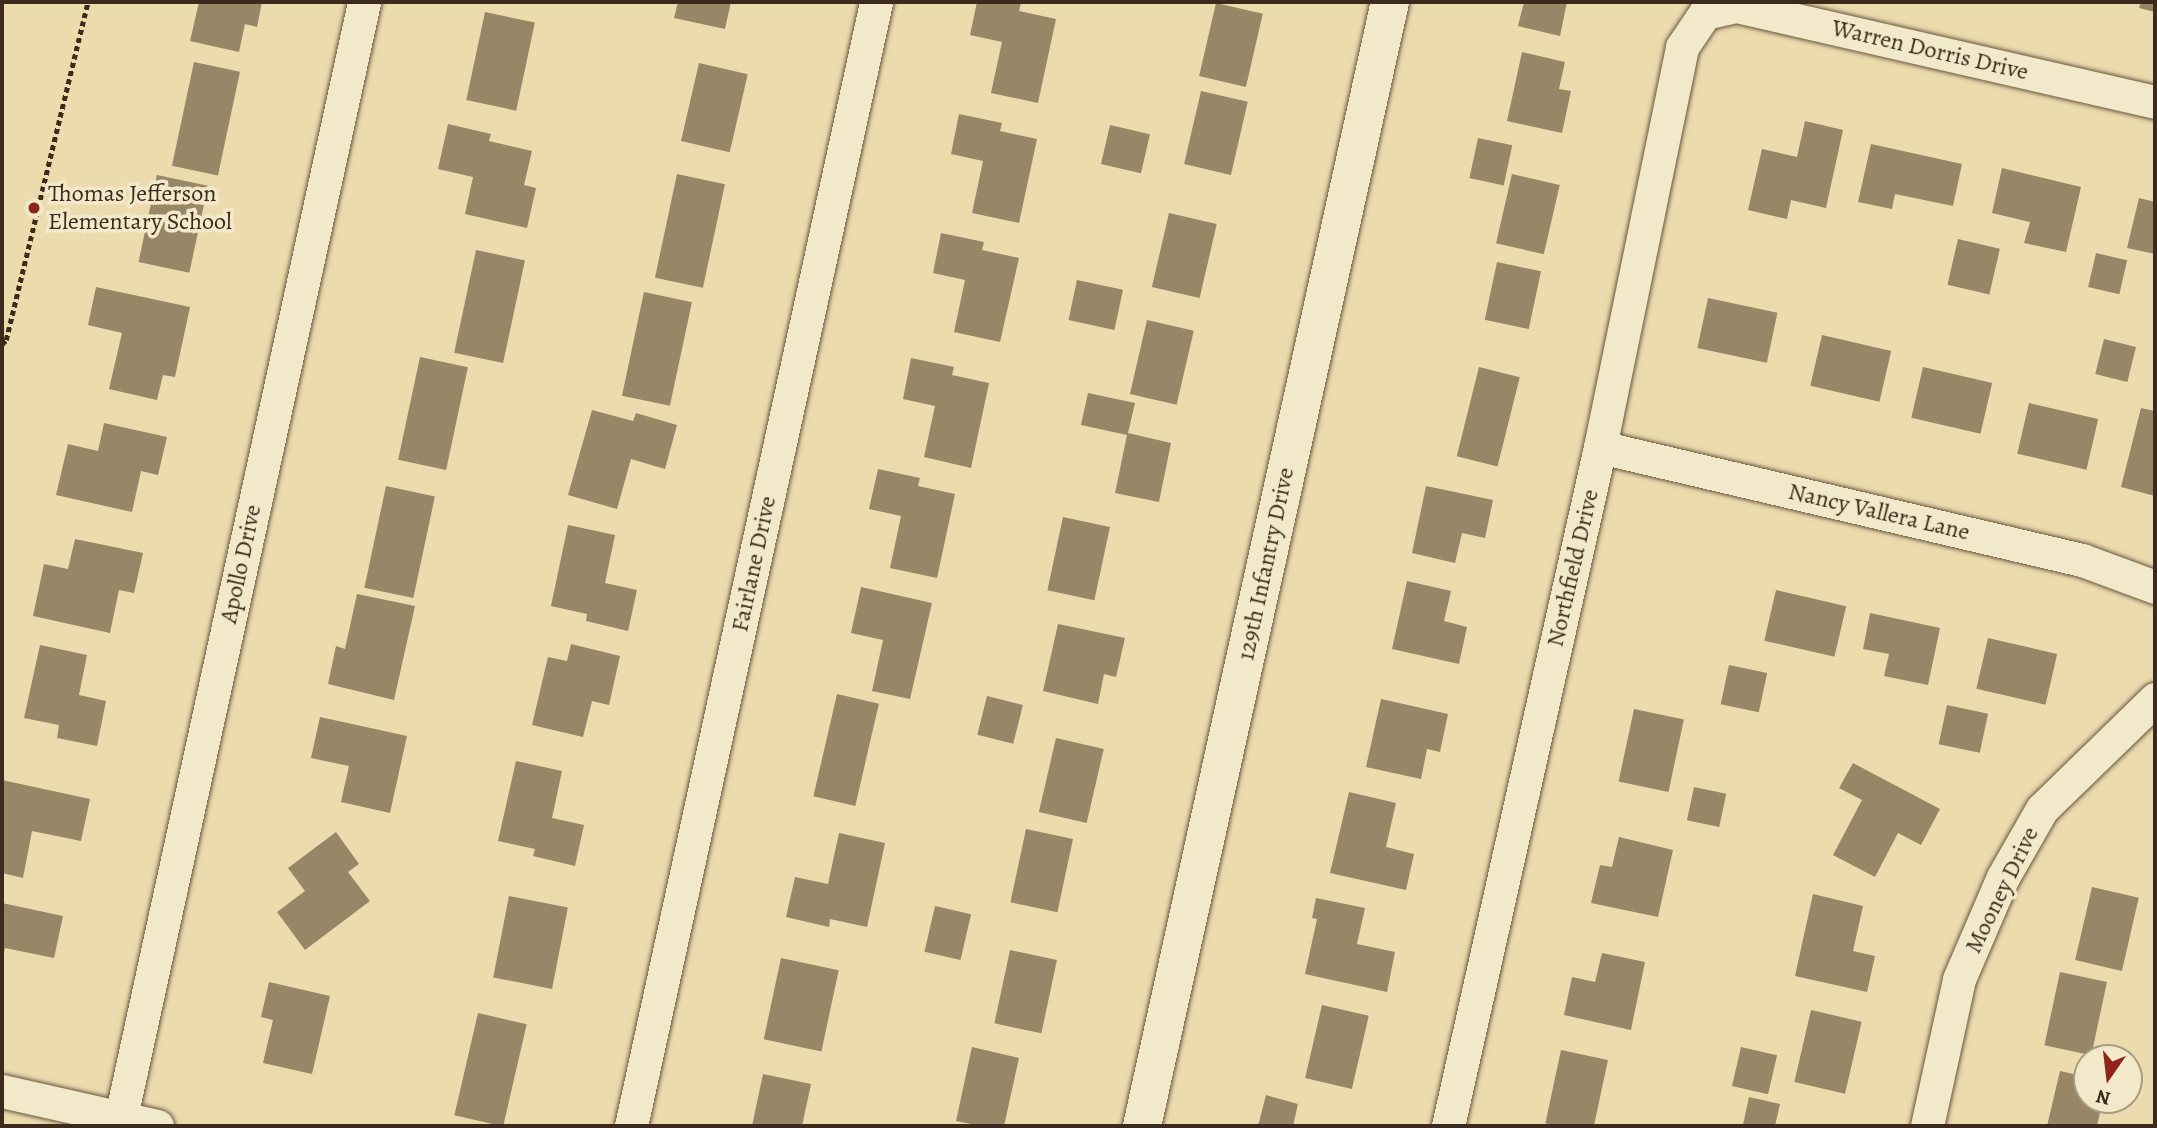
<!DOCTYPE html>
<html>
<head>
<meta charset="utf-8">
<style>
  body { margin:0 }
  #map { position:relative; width:2157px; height:1128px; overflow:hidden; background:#ebdbad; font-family:Alegreya,serif }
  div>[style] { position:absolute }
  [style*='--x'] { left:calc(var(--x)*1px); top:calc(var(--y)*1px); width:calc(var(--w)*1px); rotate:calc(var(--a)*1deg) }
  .building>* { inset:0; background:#978767; transform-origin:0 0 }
  .path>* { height:4.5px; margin-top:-2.25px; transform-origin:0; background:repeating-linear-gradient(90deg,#3c2b1c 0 5px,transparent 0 8.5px) }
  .roads { filter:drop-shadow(0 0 2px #685740) drop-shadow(0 0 2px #685740) }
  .minor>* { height:33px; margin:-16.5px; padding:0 16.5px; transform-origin:16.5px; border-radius:16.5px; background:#f2e8ca }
  .tertiary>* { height:38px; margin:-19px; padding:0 19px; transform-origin:19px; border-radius:19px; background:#f2e8ca }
  .dots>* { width:19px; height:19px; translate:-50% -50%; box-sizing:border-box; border:4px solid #f2e8ca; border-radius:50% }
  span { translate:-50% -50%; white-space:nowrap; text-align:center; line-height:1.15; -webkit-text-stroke:7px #f2e8ca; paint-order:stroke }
  .street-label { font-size:24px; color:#3c2b1c }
  .poi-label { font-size:24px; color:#3c2b1c }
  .left { translate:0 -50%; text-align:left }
  .frame { position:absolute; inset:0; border:4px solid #3c2b1c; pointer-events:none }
  .north { position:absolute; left:2073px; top:1044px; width:70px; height:70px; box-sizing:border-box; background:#f2e8ca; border:2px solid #a99c84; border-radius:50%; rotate:194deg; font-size:19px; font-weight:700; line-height:28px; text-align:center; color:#3c2b1c }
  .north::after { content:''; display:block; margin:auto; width:24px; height:32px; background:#8f2418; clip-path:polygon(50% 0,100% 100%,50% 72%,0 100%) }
</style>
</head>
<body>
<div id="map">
  <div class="building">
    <div style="clip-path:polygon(199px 2px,262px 2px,257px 27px,245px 24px,239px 52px,190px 41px)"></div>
    <div style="clip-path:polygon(678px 2px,731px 2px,725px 29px,674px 18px)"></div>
    <div style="clip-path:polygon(977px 2px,1021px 3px,1019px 11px,1056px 19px,1038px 103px,991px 93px,1002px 42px,970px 35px)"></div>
    <div style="clip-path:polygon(1524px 2px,1567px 2px,1560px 36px,1518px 26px)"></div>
    <div style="clip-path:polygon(2141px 2px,2155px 2px,2155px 12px,2139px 8px)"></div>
    <div style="left:1216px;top:3px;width:48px;height:75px;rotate:13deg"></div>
    <div style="left:485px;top:12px;width:51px;height:90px;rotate:12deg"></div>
    <div style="clip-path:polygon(1522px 52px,1565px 62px,1559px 89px,1571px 91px,1562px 133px,1507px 121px)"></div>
    <div style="left:194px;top:62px;width:47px;height:106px;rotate:12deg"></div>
    <div style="left:699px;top:63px;width:50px;height:80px;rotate:13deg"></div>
    <div style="left:1201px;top:91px;width:48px;height:75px;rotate:13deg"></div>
    <div style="clip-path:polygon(959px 114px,1002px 123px,1000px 131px,1037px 139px,1019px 223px,972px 213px,983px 161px,951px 154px)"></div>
    <div style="clip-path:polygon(1805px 121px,1843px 130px,1826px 208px,1791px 200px,1787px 219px,1748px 210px,1762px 149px,1797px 157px)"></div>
    <div style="clip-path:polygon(448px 124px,491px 134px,489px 141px,532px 151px,524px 185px,536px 188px,527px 228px,465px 214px,473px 177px,438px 169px)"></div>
    <div style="left:1110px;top:125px;width:41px;height:40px;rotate:13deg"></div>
    <div style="left:1478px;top:138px;width:35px;height:41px;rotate:12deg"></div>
    <div style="clip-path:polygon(1871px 144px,1962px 164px,1953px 206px,1895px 194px,1892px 209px,1858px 202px)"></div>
    <div style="clip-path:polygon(2002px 168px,2081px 187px,2066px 252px,2024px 243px,2030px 222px,1992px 213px)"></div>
    <div style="left:677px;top:174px;width:49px;height:106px;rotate:12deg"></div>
    <div style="left:1512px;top:174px;width:49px;height:71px;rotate:13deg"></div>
    <div style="left:157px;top:175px;width:52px;height:89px;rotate:12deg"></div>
    <div style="clip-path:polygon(2139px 198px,2155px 202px,2155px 254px,2127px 248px)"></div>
    <div style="left:1169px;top:213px;width:49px;height:76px;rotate:13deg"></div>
    <div style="clip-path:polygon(941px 233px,984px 242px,982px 250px,1019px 258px,1000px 342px,954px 332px,965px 280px,933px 273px)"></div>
    <div style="left:1958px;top:239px;width:43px;height:47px;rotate:13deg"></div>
    <div style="left:476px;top:250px;width:50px;height:105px;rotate:12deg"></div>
    <div style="left:2096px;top:253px;width:32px;height:35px;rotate:13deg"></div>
    <div style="left:1497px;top:262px;width:45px;height:59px;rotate:12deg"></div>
    <div style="left:1077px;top:280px;width:47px;height:41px;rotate:12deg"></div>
    <div style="clip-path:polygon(96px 287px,190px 307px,175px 377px,163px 375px,157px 400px,109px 389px,122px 333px,88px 325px)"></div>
    <div style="left:644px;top:292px;width:49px;height:106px;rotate:12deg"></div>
    <div style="left:1708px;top:298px;width:71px;height:51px;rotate:12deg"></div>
    <div style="left:1147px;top:320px;width:48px;height:76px;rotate:13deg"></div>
    <div style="left:1822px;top:335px;width:71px;height:52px;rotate:13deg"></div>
    <div style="left:2104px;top:339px;width:33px;height:36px;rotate:14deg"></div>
    <div style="left:420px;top:357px;width:49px;height:105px;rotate:12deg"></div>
    <div style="clip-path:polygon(911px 358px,954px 367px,952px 375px,989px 383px,971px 468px,924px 457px,935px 406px,903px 399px)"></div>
    <div style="left:1479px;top:367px;width:42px;height:92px;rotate:14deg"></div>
    <div style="left:1923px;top:367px;width:71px;height:52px;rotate:13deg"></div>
    <div style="clip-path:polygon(1088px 393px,1135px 403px,1128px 433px,1171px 443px,1159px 502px,1115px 493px,1127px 435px,1081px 425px)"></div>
    <div style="left:2029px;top:403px;width:71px;height:52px;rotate:13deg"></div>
    <div style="clip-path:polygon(2141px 408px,2155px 411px,2155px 496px,2121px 487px)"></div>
    <div style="clip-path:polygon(592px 410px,633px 421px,636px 413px,677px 425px,665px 469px,631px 459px,617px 509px,568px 495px)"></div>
    <div style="clip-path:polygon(104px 423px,167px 437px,158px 475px,141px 471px,132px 512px,56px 495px,68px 444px,98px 451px)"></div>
    <div style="clip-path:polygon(878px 469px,920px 478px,918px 486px,955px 494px,937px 578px,890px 568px,901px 516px,869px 509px)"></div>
    <div style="left:386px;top:486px;width:50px;height:104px;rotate:12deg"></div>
    <div style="clip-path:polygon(1426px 486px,1493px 500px,1485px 538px,1462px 533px,1455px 563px,1412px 553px)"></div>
    <div style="left:1063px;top:517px;width:48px;height:75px;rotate:12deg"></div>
    <div style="clip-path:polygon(568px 525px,615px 535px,605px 583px,637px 590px,628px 631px,586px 621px,587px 614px,551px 606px)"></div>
    <div style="clip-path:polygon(75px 539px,143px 553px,134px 593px,119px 590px,110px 633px,33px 616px,44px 564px,68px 569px)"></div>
    <div style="clip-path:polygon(1407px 581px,1451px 591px,1444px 621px,1467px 627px,1459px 664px,1392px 649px)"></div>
    <div style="clip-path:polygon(861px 587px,932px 603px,910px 699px,872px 691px,883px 640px,851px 633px)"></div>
    <div style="left:1776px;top:590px;width:72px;height:52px;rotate:13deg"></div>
    <div style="clip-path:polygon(357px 594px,415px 606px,394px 700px,328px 684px,336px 646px,345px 649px)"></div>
    <div style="clip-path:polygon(1870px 613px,1940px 628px,1928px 685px,1884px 676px,1889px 654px,1863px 649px)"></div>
    <div style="clip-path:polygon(1058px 624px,1125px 638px,1116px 677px,1104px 674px,1098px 704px,1043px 691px)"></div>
    <div style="left:1988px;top:638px;width:71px;height:52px;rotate:13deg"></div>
    <div style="clip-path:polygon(571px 644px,620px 656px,609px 705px,592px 701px,583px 737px,532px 725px,548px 657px,567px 661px)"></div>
    <div style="clip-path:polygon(40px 645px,87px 655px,79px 695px,106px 701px,97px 746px,57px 738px,59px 725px,24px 718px)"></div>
    <div style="left:1729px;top:665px;width:39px;height:40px;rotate:12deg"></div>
    <div style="left:837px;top:694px;width:43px;height:105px;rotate:13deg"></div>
    <div style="left:987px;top:696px;width:37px;height:40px;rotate:14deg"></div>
    <div style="clip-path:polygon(1381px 699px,1448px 714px,1440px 752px,1427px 749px,1421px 779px,1366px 767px)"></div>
    <div style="left:1947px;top:705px;width:42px;height:40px;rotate:12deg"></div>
    <div style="left:1634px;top:709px;width:51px;height:74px;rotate:12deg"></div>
    <div style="clip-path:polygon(320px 717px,407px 736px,390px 813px,341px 802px,349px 766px,311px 758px)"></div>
    <div style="left:1056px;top:738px;width:49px;height:76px;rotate:13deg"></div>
    <div style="clip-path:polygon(516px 761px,562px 771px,552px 818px,584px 825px,575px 866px,533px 856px,535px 849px,498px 841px)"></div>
    <div style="clip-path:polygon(1853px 763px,1940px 809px,1921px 845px,1898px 833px,1875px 877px,1833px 855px,1862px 800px,1839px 788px)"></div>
    <div style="clip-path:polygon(2px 780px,90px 799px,81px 841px,32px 831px,23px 878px,2px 873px)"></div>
    <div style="left:1694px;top:787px;width:33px;height:34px;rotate:12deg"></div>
    <div style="clip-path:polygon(1349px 792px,1396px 803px,1386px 847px,1414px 854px,1406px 890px,1330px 873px)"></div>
    <div style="left:1026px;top:829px;width:48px;height:75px;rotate:12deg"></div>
    <div style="clip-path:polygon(336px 832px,359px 864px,348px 872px,370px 901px,305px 950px,277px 912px,305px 891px,288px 868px)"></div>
    <div style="clip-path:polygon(839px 833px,885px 843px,867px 927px,830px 919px,829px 927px,786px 917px,795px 877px,828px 884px)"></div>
    <div style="clip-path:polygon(1619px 837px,1673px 850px,1658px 917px,1591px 903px,1600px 865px,1612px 867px)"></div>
    <div style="left:2092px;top:887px;width:48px;height:75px;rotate:13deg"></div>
    <div style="clip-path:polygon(1813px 894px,1863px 906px,1853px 951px,1875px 956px,1867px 992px,1795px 976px)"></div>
    <div style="left:509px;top:896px;width:60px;height:83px;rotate:11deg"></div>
    <div style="clip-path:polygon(1316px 898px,1365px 908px,1357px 944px,1395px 952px,1387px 992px,1305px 974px,1317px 919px,1312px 918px)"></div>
    <div style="clip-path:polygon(2px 903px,63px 916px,54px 958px,5px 948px,2px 960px)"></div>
    <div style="left:935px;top:906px;width:37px;height:47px;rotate:13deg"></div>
    <div style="left:1010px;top:950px;width:48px;height:75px;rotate:12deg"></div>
    <div style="clip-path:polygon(1602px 953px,1645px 962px,1631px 1030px,1564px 1015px,1572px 977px,1595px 982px)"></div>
    <div style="left:781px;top:958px;width:59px;height:83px;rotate:12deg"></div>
    <div style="left:2060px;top:972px;width:48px;height:75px;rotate:12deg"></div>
    <div style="clip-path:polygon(269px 982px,330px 996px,312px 1074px,263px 1063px,273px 1020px,261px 1017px)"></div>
    <div style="left:1322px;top:1005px;width:48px;height:75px;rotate:13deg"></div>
    <div style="left:1811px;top:1010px;width:52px;height:74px;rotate:13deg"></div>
    <div style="left:478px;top:1013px;width:50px;height:105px;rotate:13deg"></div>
    <div style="clip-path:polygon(972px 1047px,1019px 1058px,1004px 1126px,981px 1126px,956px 1121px)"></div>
    <div style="left:1741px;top:1047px;width:37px;height:40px;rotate:13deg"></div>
    <div style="left:1561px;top:1050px;width:48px;height:75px;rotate:12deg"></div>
    <div style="clip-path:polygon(2060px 1071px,2087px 1077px,2087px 1100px,2103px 1100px,2097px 1126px,2047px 1126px)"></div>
    <div style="clip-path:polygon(763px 1074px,811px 1084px,802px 1126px,752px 1126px)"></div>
    <div style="clip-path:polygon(1266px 1095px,1298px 1104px,1293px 1126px,1258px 1126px)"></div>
    <div style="clip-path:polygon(1749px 1097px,1780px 1104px,1775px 1126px,1743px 1125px)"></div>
  </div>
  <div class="path">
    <div style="--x:2;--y:344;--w:6;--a:-45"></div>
    <div style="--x:6;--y:340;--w:348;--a:-76.4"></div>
  </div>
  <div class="roads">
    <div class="minor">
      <div style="--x:1600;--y:447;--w:495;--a:13.2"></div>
      <div style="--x:2082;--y:560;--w:78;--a:20.3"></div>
      <div style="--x:2;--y:1091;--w:159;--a:12.7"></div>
      <div style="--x:119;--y:1126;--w:1150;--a:-77.7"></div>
      <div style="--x:631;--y:1126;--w:1150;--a:-77.7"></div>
      <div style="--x:1448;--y:1126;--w:696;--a:-77.38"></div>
      <div style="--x:1600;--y:447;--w:408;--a:-78.4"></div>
      <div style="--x:1682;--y:47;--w:41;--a:-55.9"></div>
      <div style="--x:1705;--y:13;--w:32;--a:-13"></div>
      <div style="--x:1736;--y:6;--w:430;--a:12.9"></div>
      <div style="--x:1927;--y:1126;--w:150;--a:-77.7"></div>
      <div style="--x:1959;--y:979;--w:111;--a:-66.7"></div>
      <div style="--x:2003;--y:877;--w:78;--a:-60.2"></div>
      <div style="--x:2042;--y:809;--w:158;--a:-44.2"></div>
    </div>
    <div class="tertiary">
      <div style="--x:1142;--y:1126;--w:1151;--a:-77.56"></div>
    </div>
  </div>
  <div class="dots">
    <div style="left:34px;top:208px;background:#8f2418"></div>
  </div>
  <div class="street-label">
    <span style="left:1930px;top:50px;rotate:13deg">Warren Dorris Drive</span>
    <span style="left:1879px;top:512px;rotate:13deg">Nancy Vallera Lane</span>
    <span style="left:241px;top:564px;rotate:-78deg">Apollo Drive</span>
    <span style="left:754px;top:564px;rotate:-78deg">Fairlane Drive</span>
    <span style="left:1266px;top:564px;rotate:-78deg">129th Infantry Drive</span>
    <span style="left:1573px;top:568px;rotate:-77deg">Northfield Drive</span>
    <span style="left:2002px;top:890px;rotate:-64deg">Mooney Drive</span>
  </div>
  <div class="poi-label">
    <span class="left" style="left:48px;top:208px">Thomas Jefferson<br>Elementary School</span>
  </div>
  <div class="frame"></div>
  <div class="north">N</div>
</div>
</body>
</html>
